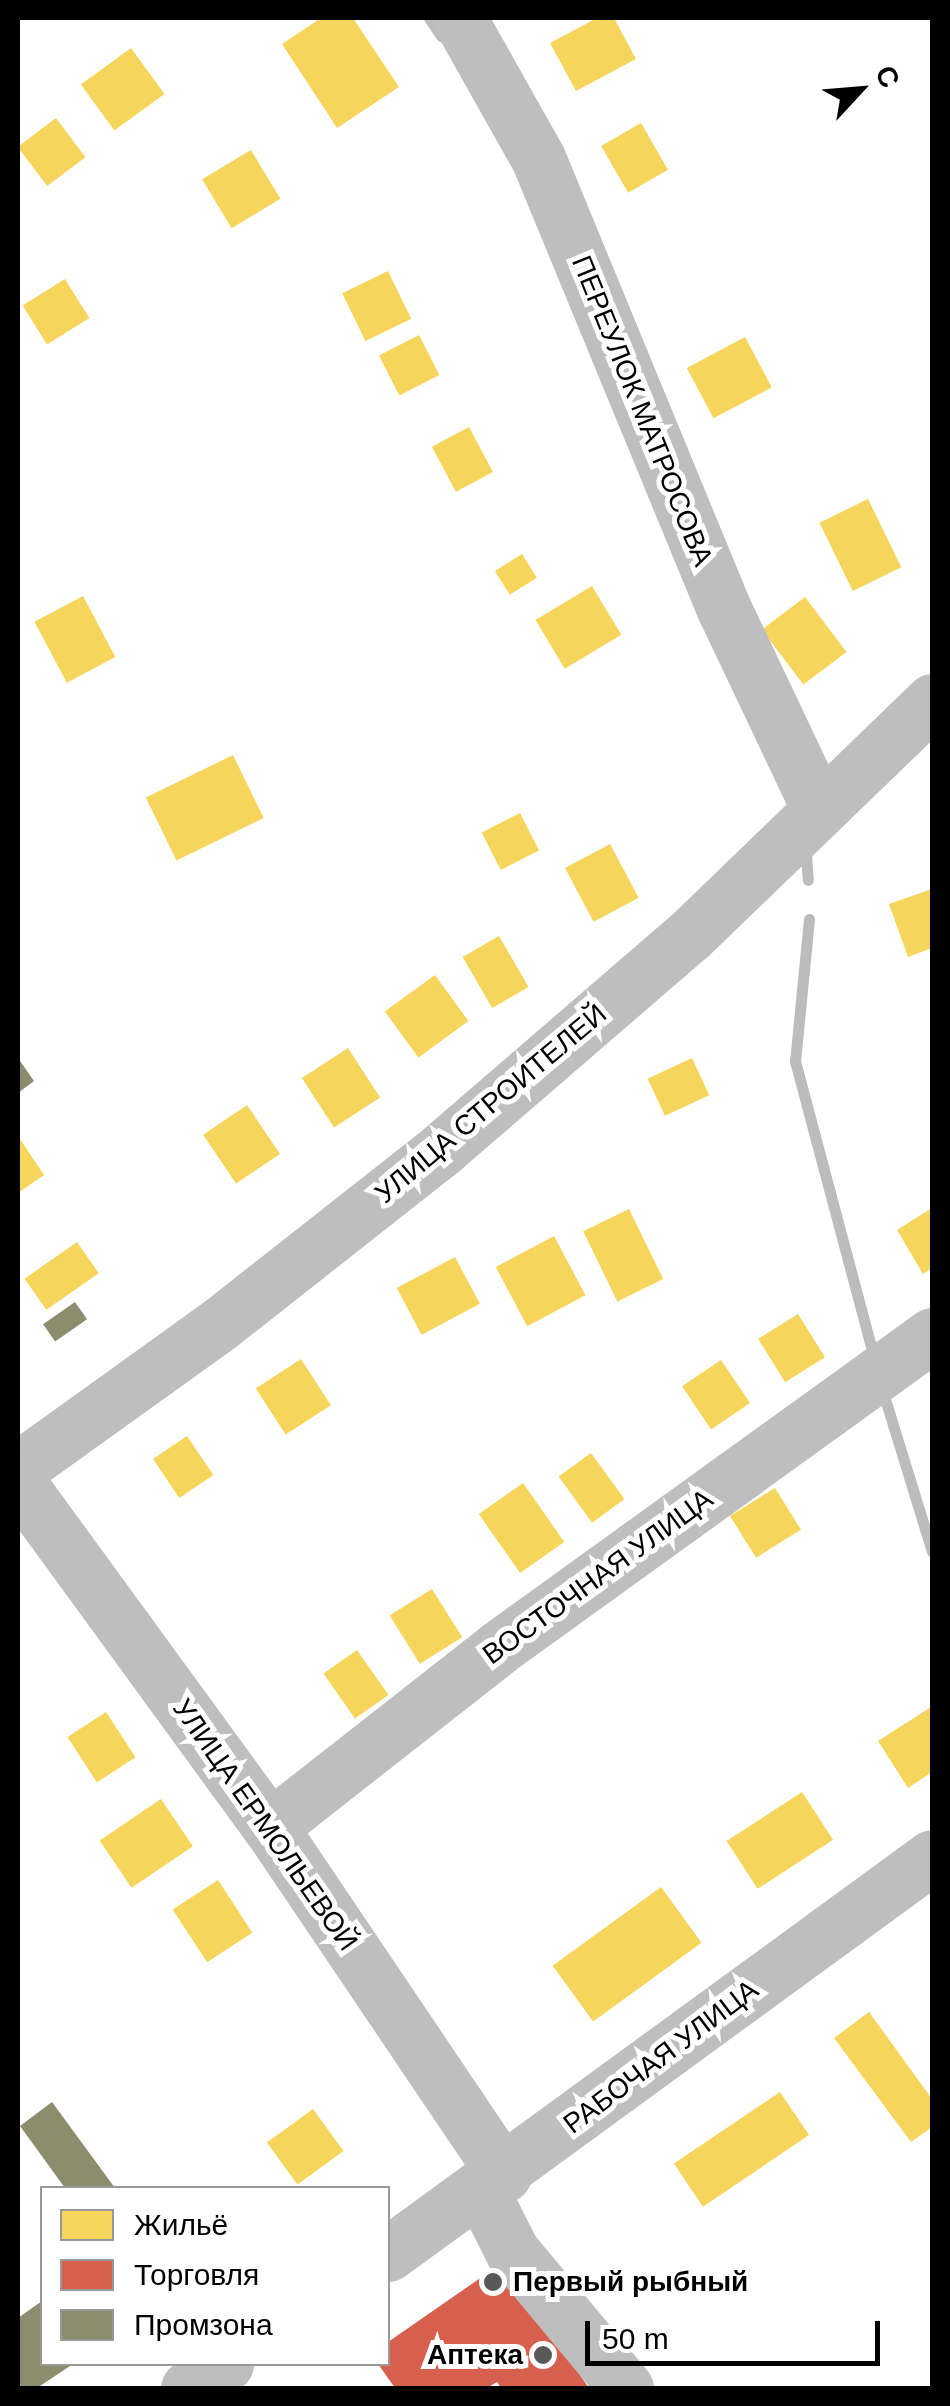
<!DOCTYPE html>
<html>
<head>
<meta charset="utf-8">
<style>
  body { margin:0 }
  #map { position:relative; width:950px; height:2406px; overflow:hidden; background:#fff; font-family:Arial,sans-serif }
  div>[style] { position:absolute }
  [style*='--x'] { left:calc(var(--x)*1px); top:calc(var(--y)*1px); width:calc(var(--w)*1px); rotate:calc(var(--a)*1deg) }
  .homes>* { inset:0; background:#f6d55c; transform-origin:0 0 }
  .shops>* { inset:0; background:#d6604d }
  .industry>* { inset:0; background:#8c8c6e; transform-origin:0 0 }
  .stream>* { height:11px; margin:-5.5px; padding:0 5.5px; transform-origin:5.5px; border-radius:5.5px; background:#bcbcbc }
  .minor>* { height:55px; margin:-27.5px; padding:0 27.5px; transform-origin:27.5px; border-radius:27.5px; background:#bebebe }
  .dots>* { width:28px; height:28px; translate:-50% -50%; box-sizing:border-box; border:5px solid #fff; border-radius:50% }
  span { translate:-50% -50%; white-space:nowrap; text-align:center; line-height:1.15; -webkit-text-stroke:10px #fff; paint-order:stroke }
  .street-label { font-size:28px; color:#000 }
  .poi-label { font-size:28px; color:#000; font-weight:700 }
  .left { translate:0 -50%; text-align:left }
  .right { translate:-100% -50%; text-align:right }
  .frame { position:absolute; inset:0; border:20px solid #000; pointer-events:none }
  .legend { position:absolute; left:40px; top:2186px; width:350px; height:180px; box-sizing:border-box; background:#fff; border:2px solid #999; margin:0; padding:12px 18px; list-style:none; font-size:30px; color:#000 }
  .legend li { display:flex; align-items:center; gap:20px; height:50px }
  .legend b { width:50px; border:2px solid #999 }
  .north { position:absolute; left:810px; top:40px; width:100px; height:100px; -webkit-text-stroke:8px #fff; paint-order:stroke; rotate:64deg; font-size:28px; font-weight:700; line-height:40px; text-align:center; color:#000 }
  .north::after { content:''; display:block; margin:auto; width:35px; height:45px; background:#000; clip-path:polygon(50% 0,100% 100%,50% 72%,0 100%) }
  .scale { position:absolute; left:585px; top:2321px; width:295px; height:45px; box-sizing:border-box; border:5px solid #000; border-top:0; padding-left:12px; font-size:30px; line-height:35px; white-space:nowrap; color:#000; -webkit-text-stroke:8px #fff; paint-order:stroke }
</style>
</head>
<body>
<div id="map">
  <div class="homes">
    <div style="clip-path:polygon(321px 18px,353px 18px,399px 87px,337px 128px,282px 44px)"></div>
    <div style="clip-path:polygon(597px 18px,614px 18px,636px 59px,576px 91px,550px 43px)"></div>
    <div style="left:131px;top:48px;width:57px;height:62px;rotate:54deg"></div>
    <div style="left:56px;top:118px;width:49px;height:48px;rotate:53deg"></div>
    <div style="left:641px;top:123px;width:54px;height:46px;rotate:60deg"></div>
    <div style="left:251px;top:150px;width:57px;height:57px;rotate:59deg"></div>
    <div style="left:388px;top:271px;width:53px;height:51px;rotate:64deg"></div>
    <div style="left:65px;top:279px;width:46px;height:50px;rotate:58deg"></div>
    <div style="left:419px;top:335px;width:45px;height:45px;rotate:63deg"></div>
    <div style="left:745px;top:337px;width:57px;height:66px;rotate:62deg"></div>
    <div style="left:469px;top:427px;width:51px;height:42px;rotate:62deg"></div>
    <div style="left:868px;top:499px;width:76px;height:54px;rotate:64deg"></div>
    <div style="left:522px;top:554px;width:28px;height:32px;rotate:58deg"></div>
    <div style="left:592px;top:586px;width:57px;height:66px;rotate:59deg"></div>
    <div style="left:83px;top:596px;width:69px;height:55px;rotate:62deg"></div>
    <div style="left:805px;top:597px;width:69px;height:54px;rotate:53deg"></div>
    <div style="left:233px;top:755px;width:70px;height:97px;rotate:64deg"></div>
    <div style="left:520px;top:813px;width:42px;height:43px;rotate:63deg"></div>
    <div style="left:610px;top:844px;width:61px;height:51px;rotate:62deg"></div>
    <div style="clip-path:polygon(932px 889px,932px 948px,908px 957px,889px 904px)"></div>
    <div style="left:499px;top:936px;width:59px;height:42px;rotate:60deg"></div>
    <div style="left:435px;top:975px;width:57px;height:62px;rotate:54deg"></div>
    <div style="left:348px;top:1048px;width:59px;height:55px;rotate:57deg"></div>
    <div style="left:692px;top:1058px;width:41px;height:49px;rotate:65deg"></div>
    <div style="left:247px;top:1105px;width:59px;height:53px;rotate:56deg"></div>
    <div style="clip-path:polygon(18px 1136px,44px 1175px,18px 1193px)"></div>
    <div style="clip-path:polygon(932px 1208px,932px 1268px,923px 1274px,897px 1230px)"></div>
    <div style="left:629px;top:1209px;width:78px;height:51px;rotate:64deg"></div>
    <div style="left:554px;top:1236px;width:67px;height:66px;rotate:62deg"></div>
    <div style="left:77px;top:1242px;width:38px;height:64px;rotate:55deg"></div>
    <div style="left:455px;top:1257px;width:53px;height:66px;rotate:62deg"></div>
    <div style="left:798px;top:1314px;width:51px;height:47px;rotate:58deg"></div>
    <div style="left:301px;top:1359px;width:55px;height:54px;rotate:57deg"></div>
    <div style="left:721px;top:1360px;width:52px;height:47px;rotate:56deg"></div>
    <div style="left:187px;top:1436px;width:47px;height:41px;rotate:56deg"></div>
    <div style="left:591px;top:1453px;width:57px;height:40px;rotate:54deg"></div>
    <div style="left:523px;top:1483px;width:72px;height:54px;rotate:55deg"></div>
    <div style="left:775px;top:1488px;width:49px;height:53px;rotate:58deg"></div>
    <div style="left:432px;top:1589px;width:57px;height:50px;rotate:58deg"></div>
    <div style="left:357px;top:1650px;width:55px;height:41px;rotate:55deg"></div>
    <div style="clip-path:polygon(931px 1707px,932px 1772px,908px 1788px,878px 1741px)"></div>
    <div style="left:106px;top:1712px;width:54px;height:46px;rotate:57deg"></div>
    <div style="left:802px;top:1792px;width:57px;height:90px;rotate:57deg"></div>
    <div style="left:161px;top:1799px;width:57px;height:74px;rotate:56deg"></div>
    <div style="left:218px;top:1880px;width:63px;height:54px;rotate:57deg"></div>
    <div style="left:661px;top:1887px;width:69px;height:134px;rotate:54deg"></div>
    <div style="clip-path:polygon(869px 2012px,932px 2099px,932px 2127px,911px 2142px,834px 2038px)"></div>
    <div style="left:780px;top:2092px;width:52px;height:128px;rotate:56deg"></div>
    <div style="left:313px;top:2109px;width:52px;height:57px;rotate:54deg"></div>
  </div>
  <div class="shops">
    <div style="clip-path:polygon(502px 2263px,589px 2388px,501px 2388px,497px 2382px,487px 2388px,395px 2388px,378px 2364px,388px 2364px,388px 2342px)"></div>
  </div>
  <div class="industry">
    <div style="clip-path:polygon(18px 1058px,34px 1081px,18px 1093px)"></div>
    <div style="left:75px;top:1302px;width:21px;height:39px;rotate:55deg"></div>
    <div style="clip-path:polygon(52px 2102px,115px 2188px,65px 2188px,20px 2126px)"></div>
    <div style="clip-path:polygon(42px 2301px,42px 2364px,73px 2364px,37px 2388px,18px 2388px,18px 2318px)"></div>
  </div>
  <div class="stream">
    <div style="--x:429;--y:18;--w:22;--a:56"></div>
    <div style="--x:806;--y:854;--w:26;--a:86"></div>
    <div style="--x:809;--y:919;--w:143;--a:95.6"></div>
    <div style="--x:795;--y:1061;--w:306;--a:75.1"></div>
    <div style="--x:882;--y:1389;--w:170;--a:72.9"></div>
  </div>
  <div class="minor">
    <div style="--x:459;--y:18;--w:161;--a:60.6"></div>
    <div style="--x:538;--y:158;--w:488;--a:67.6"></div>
    <div style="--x:724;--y:609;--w:221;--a:64.6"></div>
    <div style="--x:18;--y:1469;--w:250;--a:-35.7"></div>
    <div style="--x:221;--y:1323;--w:283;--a:-38.2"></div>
    <div style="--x:443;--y:1148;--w:326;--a:-40.8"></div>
    <div style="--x:690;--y:935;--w:337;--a:-44"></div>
    <div style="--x:18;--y:1482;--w:427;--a:53.9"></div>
    <div style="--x:270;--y:1827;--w:419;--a:56"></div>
    <div style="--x:270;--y:1827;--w:290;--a:-38.1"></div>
    <div style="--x:498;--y:1648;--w:535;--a:-35.8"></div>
    <div style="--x:481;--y:2190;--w:68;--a:63.1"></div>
    <div style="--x:512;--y:2251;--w:178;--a:50.2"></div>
    <div style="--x:388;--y:2254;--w:673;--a:-36.12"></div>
    <div style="--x:188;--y:2388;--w:45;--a:-32.3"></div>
  </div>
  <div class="dots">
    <div style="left:493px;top:2282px;background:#595959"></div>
    <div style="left:543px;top:2355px;background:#595959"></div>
  </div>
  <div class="street-label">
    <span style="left:642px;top:411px;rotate:68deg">ПЕРЕУЛОК МАТРОСОВА</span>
    <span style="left:491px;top:1104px;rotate:-40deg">УЛИЦА СТРОИТЕЛЕЙ</span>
    <span style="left:598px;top:1577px;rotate:-36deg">ВОСТОЧНАЯ УЛИЦА</span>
    <span style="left:265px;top:1825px;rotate:55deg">УЛИЦА ЕРМОЛЬЕВОЙ</span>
    <span style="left:661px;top:2057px;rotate:-37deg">РАБОЧАЯ УЛИЦА</span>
  </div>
  <div class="poi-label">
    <span class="left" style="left:513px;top:2282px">Первый рыбный</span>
    <span class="right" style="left:523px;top:2355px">Аптека</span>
  </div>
  <div class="frame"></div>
  <ul class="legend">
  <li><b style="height:28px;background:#f6d55c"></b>Жильё</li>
  <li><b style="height:28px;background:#d6604d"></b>Торговля</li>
  <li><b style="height:28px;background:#8c8c6e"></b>Промзона</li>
  </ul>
  <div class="north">С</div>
  <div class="scale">50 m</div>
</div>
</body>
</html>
